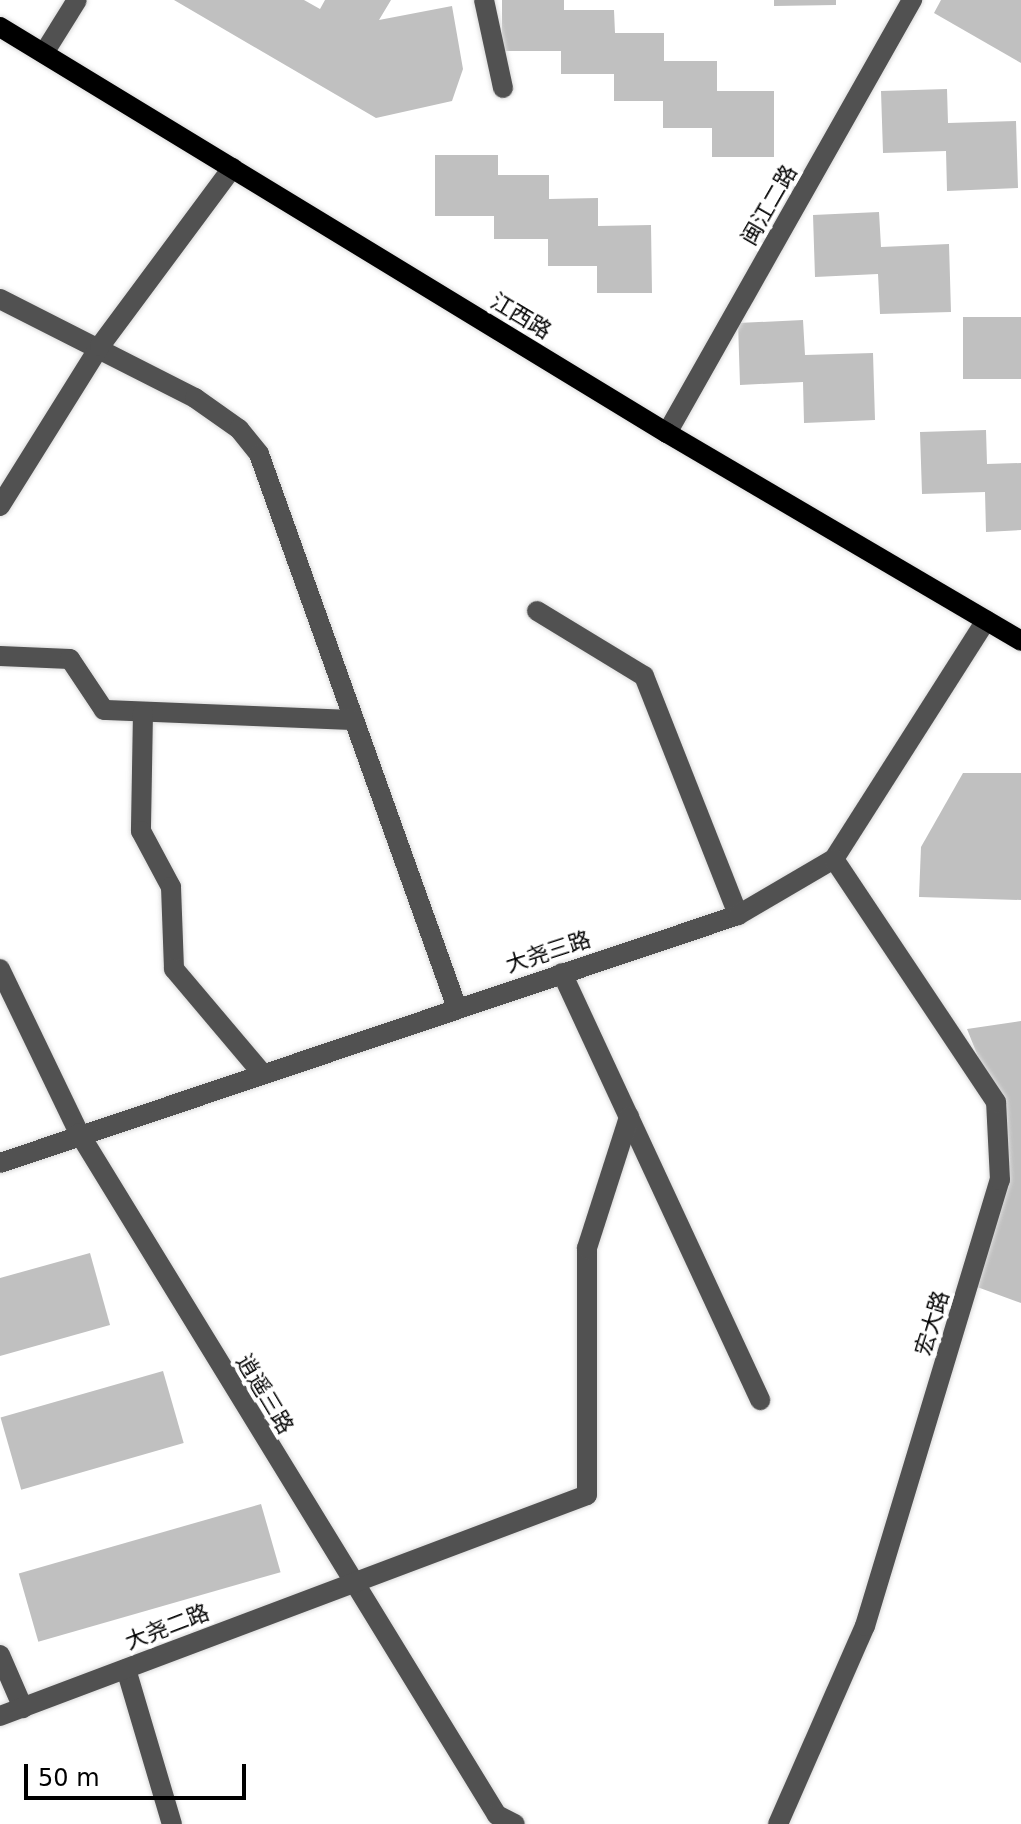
<!DOCTYPE html>
<html>
<head>
<meta charset="utf-8">
<style>
  body { margin:0 }
  #map { position:relative; width:1021px; height:1824px; overflow:hidden; background:#fff; font-family:"DejaVu Sans","Noto Sans SC",sans-serif }
  div>[style] { position:absolute }
  [style*='--x'] { left:calc(var(--x)*1px); top:calc(var(--y)*1px); width:calc(var(--w)*1px); rotate:calc(var(--a)*1deg) }
  .building>* { inset:0; background:#c0c0c0; transform-origin:0 0 }
  .roads { filter:drop-shadow(0 0 2px #dbdbdb) drop-shadow(0 0 2px #dbdbdb) }
  .minor>* { height:20px; margin:-10px; padding:0 10px; transform-origin:10px; border-radius:10px; background:#515151 }
  .major>* { height:20px; margin:-10px; padding:0 10px; transform-origin:10px; border-radius:10px; background:#000 }
  span { translate:-50% -50%; white-space:nowrap; text-align:center; line-height:1.15; -webkit-text-stroke:8px #fff; paint-order:stroke }
  .street-label { font-size:22px; color:#000 }
  .scale { position:absolute; left:24px; top:1764px; width:222px; height:36px; box-sizing:border-box; border:4px solid #000; border-top:0; padding-left:10px; font-size:24px; line-height:28px; white-space:nowrap; color:#000; -webkit-text-stroke:6px #fff; paint-order:stroke }
</style>
</head>
<body>
<div id="map">
  <div class="building">
    <div style="clip-path:polygon(174px 0,304px 0,320px 9px,325px 0,391px 0,379px 20px,452px 6px,463px 69px,452px 101px,376px 118px)"></div>
    <div style="clip-path:polygon(502px 0,564px 0,564px 10px,614px 10px,615px 33px,664px 33px,664px 61px,717px 61px,717px 91px,774px 91px,774px 157px,712px 157px,712px 128px,663px 128px,663px 101px,614px 101px,614px 74px,561px 74px,561px 51px,502px 51px)"></div>
    <div style="clip-path:polygon(774px 0,836px 0,836px 5px,774px 6px)"></div>
    <div style="clip-path:polygon(941px 0,1021px 0,1021px 63px,934px 13px)"></div>
    <div style="clip-path:polygon(947px 89px,948px 123px,1016px 121px,1018px 188px,947px 191px,946px 151px,883px 153px,881px 91px)"></div>
    <div style="clip-path:polygon(435px 155px,498px 155px,498px 175px,549px 175px,549px 199px,598px 198px,598px 226px,651px 225px,652px 293px,597px 293px,597px 266px,548px 266px,548px 239px,494px 239px,494px 216px,435px 216px)"></div>
    <div style="clip-path:polygon(879px 212px,881px 247px,949px 244px,951px 312px,880px 314px,878px 274px,815px 277px,813px 215px)"></div>
    <div style="left:1021px;top:317px;width:62px;height:58px;rotate:90deg"></div>
    <div style="clip-path:polygon(803px 320px,805px 355px,873px 353px,875px 420px,804px 423px,803px 382px,740px 385px,738px 323px)"></div>
    <div style="clip-path:polygon(986px 430px,987px 464px,1021px 463px,1021px 530px,986px 532px,985px 492px,922px 494px,920px 432px)"></div>
    <div style="clip-path:polygon(963px 773px,1021px 773px,1021px 900px,919px 897px,921px 847px)"></div>
    <div style="clip-path:polygon(1021px 1021px,1021px 1303px,969px 1284px,1000px 1180px,996px 1102px,967px 1029px)"></div>
    <div style="clip-path:polygon(90px 1253px,110px 1325px,0 1356px,0 1278px)"></div>
    <div style="left:163px;top:1371px;width:75px;height:169px;rotate:74deg"></div>
    <div style="left:261px;top:1504px;width:71px;height:252px;rotate:74deg"></div>
  </div>
  <div class="roads">
    <div class="minor">
      <div style="--x:484;--y:0;--w:90;--a:77.8"></div>
      <div style="--x:44;--y:53;--w:62;--a:-58.1"></div>
      <div style="--x:0;--y:299;--w:219;--a:26.9"></div>
      <div style="--x:195;--y:398;--w:54;--a:35.2"></div>
      <div style="--x:239;--y:429;--w:32;--a:51"></div>
      <div style="--x:259;--y:454;--w:588;--a:70.33"></div>
      <div style="--x:667;--y:433;--w:498;--a:-60.5"></div>
      <div style="--x:0;--y:506;--w:189;--a:-58"></div>
      <div style="--x:100;--y:346;--w:222;--a:-53.4"></div>
      <div style="--x:537;--y:611;--w:125;--a:31.3"></div>
      <div style="--x:644;--y:676;--w:257;--a:68.5"></div>
      <div style="--x:0;--y:656;--w:70;--a:2.5"></div>
      <div style="--x:70;--y:659;--w:61;--a:56.3"></div>
      <div style="--x:104;--y:710;--w:250;--a:2.3"></div>
      <div style="--x:143;--y:712;--w:119;--a:91"></div>
      <div style="--x:141;--y:831;--w:64;--a:61.8"></div>
      <div style="--x:171;--y:887;--w:82;--a:87.9"></div>
      <div style="--x:174;--y:969;--w:136;--a:49.8"></div>
      <div style="--x:0;--y:969;--w:182;--a:64.3"></div>
      <div style="--x:79;--y:1133;--w:800;--a:58.5"></div>
      <div style="--x:497;--y:1815;--w:20;--a:27"></div>
      <div style="--x:562;--y:973;--w:471;--a:65.1"></div>
      <div style="--x:0;--y:1163;--w:779;--a:-18.57"></div>
      <div style="--x:738;--y:915;--w:111;--a:-30.3"></div>
      <div style="--x:834;--y:859;--w:283;--a:-57.5"></div>
      <div style="--x:0;--y:1655;--w:58;--a:66.5"></div>
      <div style="--x:126;--y:1669;--w:162;--a:73.5"></div>
      <div style="--x:0;--y:1716;--w:627;--a:-20.63"></div>
      <div style="--x:587;--y:1495;--w:247;--a:-90"></div>
      <div style="--x:587;--y:1248;--w:138;--a:-72.2"></div>
      <div style="--x:778;--y:1824;--w:216;--a:-66.3"></div>
      <div style="--x:865;--y:1626;--w:466;--a:-73.2"></div>
      <div style="--x:1000;--y:1180;--w:78;--a:-92.9"></div>
      <div style="--x:996;--y:1102;--w:292;--a:-123.7"></div>
    </div>
    <div class="major">
      <div style="--x:0;--y:27;--w:781;--a:31.33"></div>
      <div style="--x:667;--y:433;--w:411;--a:30.4"></div>
    </div>
  </div>
  <div class="street-label">
    <span style="left:769px;top:205px;rotate:-60deg">闽江二路</span>
    <span style="left:521px;top:316px;rotate:31deg">江西路</span>
    <span style="left:548px;top:952px;rotate:-18deg">大尧三路</span>
    <span style="left:932px;top:1323px;rotate:-73deg">宏大路</span>
    <span style="left:265px;top:1394px;rotate:59deg">逍遥三路</span>
    <span style="left:167px;top:1627px;rotate:-21deg">大尧二路</span>
  </div>
  <div class="scale">50 m</div>
</div>
</body>
</html>
